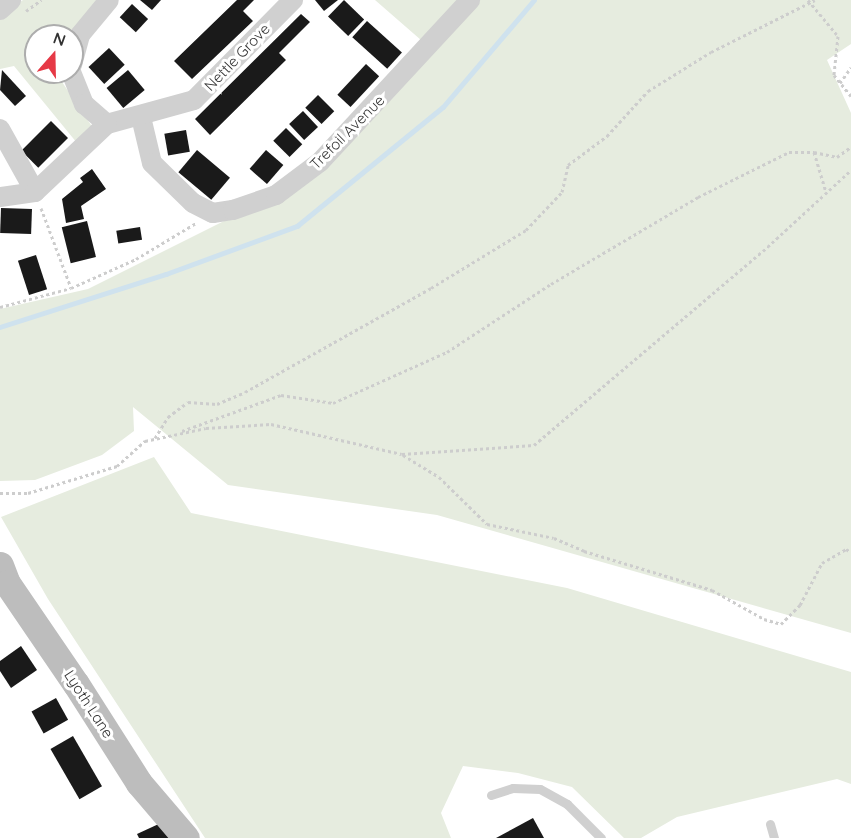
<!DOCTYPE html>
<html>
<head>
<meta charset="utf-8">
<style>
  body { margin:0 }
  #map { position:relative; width:851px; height:838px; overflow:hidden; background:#fff; font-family:Quicksand,sans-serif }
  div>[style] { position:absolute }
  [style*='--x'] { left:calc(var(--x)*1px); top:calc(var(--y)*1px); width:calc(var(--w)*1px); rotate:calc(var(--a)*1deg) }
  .green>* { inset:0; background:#e6ecdf }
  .stream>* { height:4.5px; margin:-2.25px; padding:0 2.25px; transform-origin:2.25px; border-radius:2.25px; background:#cfe2ee }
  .building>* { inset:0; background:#1a1a1a; transform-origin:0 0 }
  .path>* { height:3px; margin-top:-1.5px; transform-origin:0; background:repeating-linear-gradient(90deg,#cdcdcd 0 3px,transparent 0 6px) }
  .lane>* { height:9px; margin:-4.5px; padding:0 4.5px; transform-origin:4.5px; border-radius:4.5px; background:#d0d0d0 }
  .street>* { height:20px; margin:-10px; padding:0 10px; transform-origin:10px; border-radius:10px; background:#d0d0d0 }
  .secondary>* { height:27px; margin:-13.5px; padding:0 13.5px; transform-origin:13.5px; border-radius:13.5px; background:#bdbdbd }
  span { translate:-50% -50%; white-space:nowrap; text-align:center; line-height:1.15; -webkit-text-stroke:6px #fff; paint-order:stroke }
  .street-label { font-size:15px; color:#333 }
  .north { position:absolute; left:24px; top:24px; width:60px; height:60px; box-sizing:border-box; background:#fff; border:2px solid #adadad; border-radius:50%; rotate:20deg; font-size:16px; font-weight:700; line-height:24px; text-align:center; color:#333 }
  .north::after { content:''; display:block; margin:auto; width:21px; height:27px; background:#e63946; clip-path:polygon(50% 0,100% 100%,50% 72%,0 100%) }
</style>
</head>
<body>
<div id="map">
  <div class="green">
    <div style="clip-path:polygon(23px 0,97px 0,77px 27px,57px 36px,36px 36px,36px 72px,59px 72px,60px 79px,93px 128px,77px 143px,14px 66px,0 69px,0 15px)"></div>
    <div style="clip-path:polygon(375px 0,851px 0,851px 44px,827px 60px,851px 113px,851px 633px,437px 515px,228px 485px,133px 407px,134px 431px,102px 455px,35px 480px,0 481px,0 309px,88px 289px,276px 195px,429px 47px)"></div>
    <div style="clip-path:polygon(154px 457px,191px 513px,567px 588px,851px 672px,851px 784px,837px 779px,677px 817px,641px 838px,624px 838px,572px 787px,518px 773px,463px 766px,441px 813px,451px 838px,205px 838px,48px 599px,1px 517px)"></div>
  </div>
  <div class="stream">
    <div style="--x:0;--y:327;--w:174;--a:-17.7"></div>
    <div style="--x:166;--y:274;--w:140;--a:-20.1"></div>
    <div style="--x:297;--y:226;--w:188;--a:-39.2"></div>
    <div style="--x:443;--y:107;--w:140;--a:-49.6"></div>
  </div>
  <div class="building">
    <div style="clip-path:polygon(140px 0,161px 0,152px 10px)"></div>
    <div style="clip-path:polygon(237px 0,254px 0,243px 11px,253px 21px,192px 79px,174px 61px)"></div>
    <div style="clip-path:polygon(315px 0,338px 0,324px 11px)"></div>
    <div style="left:344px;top:0;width:28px;height:23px;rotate:44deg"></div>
    <div style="left:132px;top:4px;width:22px;height:18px;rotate:43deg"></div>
    <div style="clip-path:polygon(301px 14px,310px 22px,279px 53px,286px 60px,210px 135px,195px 119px)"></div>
    <div style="left:367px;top:21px;width:47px;height:22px;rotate:42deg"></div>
    <div style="left:109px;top:48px;width:23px;height:28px;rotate:47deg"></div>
    <div style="left:366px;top:64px;width:18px;height:42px;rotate:43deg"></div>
    <div style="clip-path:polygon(2px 70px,26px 96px,15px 106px,0 90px)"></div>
    <div style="left:128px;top:70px;width:26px;height:28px;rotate:50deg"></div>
    <div style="left:318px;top:95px;width:23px;height:18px;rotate:45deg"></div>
    <div style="left:303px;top:111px;width:22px;height:19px;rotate:47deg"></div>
    <div style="left:51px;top:121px;width:24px;height:42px;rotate:45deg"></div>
    <div style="left:286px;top:128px;width:23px;height:18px;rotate:45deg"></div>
    <div style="left:186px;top:130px;width:22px;height:22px;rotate:80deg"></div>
    <div style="left:197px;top:150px;width:43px;height:29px;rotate:40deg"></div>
    <div style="left:266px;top:150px;width:23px;height:25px;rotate:41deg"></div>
    <div style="clip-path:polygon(92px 169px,106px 189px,81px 206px,84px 219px,66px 223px,62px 199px,83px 182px,80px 178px)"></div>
    <div style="left:1px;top:208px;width:31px;height:25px;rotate:2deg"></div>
    <div style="left:87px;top:221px;width:37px;height:26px;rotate:76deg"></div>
    <div style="left:140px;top:227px;width:13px;height:24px;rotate:81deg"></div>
    <div style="left:36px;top:255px;width:36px;height:19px;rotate:72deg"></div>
    <div style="clip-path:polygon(21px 646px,37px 670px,11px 688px,0 671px,0 661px)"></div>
    <div style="left:56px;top:698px;width:25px;height:28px;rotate:61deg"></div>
    <div style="left:73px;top:736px;width:58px;height:26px;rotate:60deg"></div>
    <div style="clip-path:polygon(533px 818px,544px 838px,496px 838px)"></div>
    <div style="clip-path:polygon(163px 822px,171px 838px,139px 838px,137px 834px)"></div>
  </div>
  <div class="path">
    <div style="--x:808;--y:0;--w:47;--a:50.2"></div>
    <div style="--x:838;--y:36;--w:39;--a:96"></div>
    <div style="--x:834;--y:75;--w:27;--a:51"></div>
    <div style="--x:26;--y:11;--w:19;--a:-36"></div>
    <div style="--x:840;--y:83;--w:19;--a:-55"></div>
    <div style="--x:814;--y:152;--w:24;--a:12"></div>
    <div style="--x:837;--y:157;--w:17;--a:-36"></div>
    <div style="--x:41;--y:208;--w:85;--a:69.4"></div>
    <div style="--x:0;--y:307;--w:73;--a:-15"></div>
    <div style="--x:71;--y:288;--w:71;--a:-24"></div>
    <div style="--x:136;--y:259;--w:70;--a:-31"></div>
    <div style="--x:182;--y:431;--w:105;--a:-20"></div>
    <div style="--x:281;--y:395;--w:53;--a:8.7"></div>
    <div style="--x:333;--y:403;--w:125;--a:-24.1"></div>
    <div style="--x:447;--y:352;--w:124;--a:-33.2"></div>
    <div style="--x:551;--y:284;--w:171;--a:-30.6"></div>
    <div style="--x:698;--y:197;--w:102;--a:-26.3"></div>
    <div style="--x:789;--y:152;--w:25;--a:0"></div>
    <div style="--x:814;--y:152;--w:42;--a:73.3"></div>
    <div style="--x:155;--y:438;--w:25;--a:-58"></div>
    <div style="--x:168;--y:417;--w:25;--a:-37"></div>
    <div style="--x:188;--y:402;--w:29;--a:4"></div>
    <div style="--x:217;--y:404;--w:30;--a:-23"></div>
    <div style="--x:245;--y:392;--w:213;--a:-29.2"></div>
    <div style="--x:431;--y:288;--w:111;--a:-31.4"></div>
    <div style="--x:526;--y:230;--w:52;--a:-46.5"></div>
    <div style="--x:562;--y:192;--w:28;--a:-77"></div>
    <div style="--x:568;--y:165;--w:49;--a:-36.6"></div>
    <div style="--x:607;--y:136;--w:61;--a:-47.7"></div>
    <div style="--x:648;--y:91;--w:74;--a:-31.8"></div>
    <div style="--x:711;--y:52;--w:116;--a:-26.6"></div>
    <div style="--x:403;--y:455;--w:42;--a:31.4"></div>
    <div style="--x:439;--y:477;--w:67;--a:44.4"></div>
    <div style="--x:487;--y:524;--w:68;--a:11.8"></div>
    <div style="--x:554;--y:538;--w:33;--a:23"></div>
    <div style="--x:584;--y:551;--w:134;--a:16.9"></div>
    <div style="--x:712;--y:590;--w:60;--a:29.1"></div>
    <div style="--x:764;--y:619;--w:18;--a:16"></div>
    <div style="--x:781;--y:624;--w:27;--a:-45"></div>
    <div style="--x:800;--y:605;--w:47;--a:-62.4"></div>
    <div style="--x:822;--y:563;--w:28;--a:-30"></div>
    <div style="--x:846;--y:549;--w:6;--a:31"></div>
    <div style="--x:0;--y:493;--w:28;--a:0"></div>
    <div style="--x:28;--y:493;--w:93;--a:-16.9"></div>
    <div style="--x:117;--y:466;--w:38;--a:-42"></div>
    <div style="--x:145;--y:441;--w:62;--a:-12"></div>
    <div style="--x:206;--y:428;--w:65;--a:-3.5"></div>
    <div style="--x:271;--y:424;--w:134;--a:12.9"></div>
    <div style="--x:402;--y:454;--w:132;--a:-3.9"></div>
    <div style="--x:534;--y:445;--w:300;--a:-40.3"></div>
    <div style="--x:763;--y:251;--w:120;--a:-42.6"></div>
  </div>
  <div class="lane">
    <div style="--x:491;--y:795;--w:23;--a:-18"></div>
    <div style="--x:513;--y:788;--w:27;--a:2"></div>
    <div style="--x:540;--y:789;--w:31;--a:29"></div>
    <div style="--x:567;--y:804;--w:48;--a:45"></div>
    <div style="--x:770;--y:824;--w:15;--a:74"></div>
  </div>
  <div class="street">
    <div style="--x:0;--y:10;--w:15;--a:-42"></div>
    <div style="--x:72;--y:65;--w:31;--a:-75"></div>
    <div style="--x:80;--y:35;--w:45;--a:-50.4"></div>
    <div style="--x:71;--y:72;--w:35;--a:68"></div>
    <div style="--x:84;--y:104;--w:30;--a:41"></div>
    <div style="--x:141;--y:117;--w:47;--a:76.6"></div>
    <div style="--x:152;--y:163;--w:57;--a:44.3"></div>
    <div style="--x:193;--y:203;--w:22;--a:27"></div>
    <div style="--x:213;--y:213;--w:20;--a:-9"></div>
    <div style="--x:233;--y:210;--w:46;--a:-19.2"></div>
    <div style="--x:276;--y:195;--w:55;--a:-36.9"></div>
    <div style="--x:320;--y:162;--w:221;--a:-47.2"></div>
    <div style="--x:107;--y:124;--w:90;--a:-15.4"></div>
    <div style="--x:194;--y:100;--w:141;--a:-45.3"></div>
    <div style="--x:0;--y:129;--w:72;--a:60.9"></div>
    <div style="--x:0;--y:197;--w:35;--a:-8"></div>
    <div style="--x:35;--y:192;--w:99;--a:-43.4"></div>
  </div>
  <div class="secondary">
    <div style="--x:0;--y:565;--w:19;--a:69"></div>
    <div style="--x:7;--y:583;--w:122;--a:55.7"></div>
    <div style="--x:76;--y:684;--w:117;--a:57.5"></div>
    <div style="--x:139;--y:783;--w:72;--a:49.5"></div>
  </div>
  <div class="street-label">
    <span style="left:237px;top:57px;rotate:-46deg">Nettle Grove</span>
    <span style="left:347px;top:132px;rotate:-45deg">Trefoil Avenue</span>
    <span style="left:89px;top:704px;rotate:57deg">Lyoth Lane</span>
  </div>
  <div class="north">N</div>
</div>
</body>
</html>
